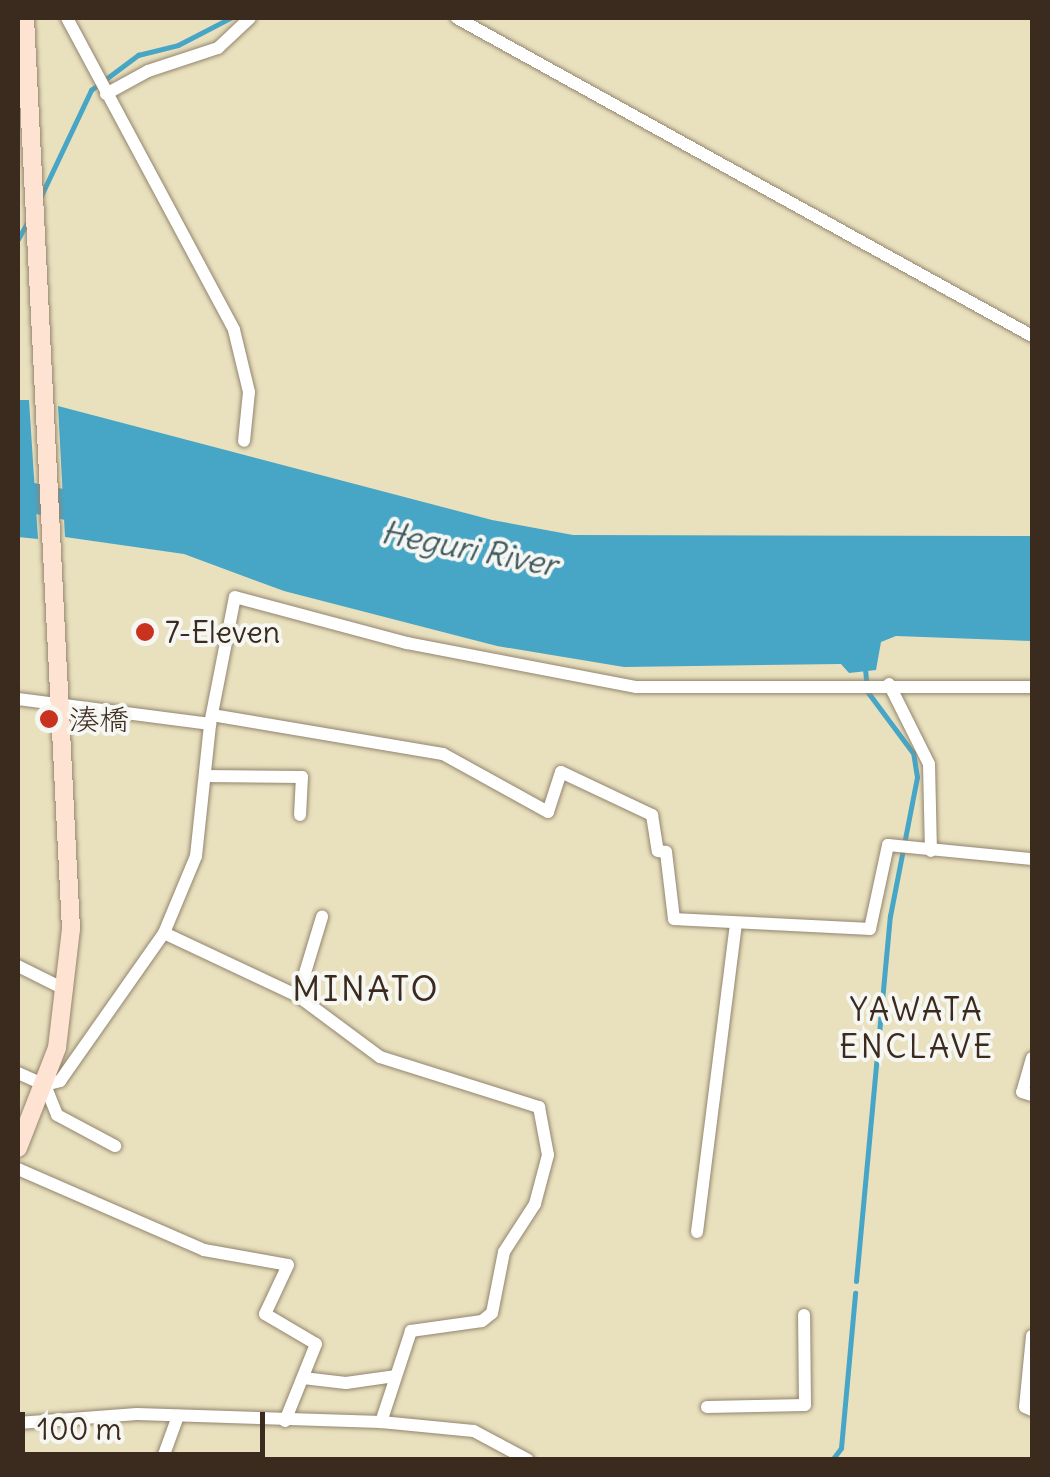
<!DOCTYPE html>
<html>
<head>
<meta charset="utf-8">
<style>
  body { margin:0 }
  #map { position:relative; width:1050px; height:1477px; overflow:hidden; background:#e9e0be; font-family:Delius,"Klee One",sans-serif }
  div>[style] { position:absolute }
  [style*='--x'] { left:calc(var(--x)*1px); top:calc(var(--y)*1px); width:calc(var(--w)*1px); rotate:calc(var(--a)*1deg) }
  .water>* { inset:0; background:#47a5c6 }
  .stream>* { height:5px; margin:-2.5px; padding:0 2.5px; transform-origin:2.5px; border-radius:2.5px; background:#47a5c6 }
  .river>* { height:30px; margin:-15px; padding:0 15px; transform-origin:15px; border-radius:15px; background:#47a5c6 }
  .roads { filter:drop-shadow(0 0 2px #92856e) drop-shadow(0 0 2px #92856e) }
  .minor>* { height:12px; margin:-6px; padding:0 6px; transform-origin:6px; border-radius:6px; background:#fff }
  .secondary>* { height:18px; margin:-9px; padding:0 9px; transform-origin:9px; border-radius:9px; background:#fee3d2 }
  .dots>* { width:28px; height:28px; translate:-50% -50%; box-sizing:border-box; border:5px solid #f6f6f2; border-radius:50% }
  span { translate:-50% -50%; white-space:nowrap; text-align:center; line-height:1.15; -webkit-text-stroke:8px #f6f6f2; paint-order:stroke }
  .poi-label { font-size:30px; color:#3b2a1e }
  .left { translate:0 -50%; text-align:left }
  .water-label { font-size:32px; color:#405b61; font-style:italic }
  .neighbourhood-label { font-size:32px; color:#3b2a1e; letter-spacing:2.5px }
  .quarter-label { font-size:35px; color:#3b2a1e; letter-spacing:2.5px }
  .frame { position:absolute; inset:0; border:20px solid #3b2a1e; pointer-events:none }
  .scale { position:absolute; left:20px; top:1412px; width:245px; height:45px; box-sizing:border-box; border:5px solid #3b2a1e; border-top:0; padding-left:12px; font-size:30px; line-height:35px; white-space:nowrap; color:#3b2a1e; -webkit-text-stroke:8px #f6f6f2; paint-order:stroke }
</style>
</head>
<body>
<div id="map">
  <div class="water">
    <div style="clip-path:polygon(18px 400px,29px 400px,38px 539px,18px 537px)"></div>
    <div style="clip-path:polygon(58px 406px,492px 520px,573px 535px,1032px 536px,1032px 641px,896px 636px,881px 642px,876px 670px,849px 673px,841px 664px,624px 667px,497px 646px,284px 591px,184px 554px,65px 537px)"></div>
  </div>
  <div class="stream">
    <div style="--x:39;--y:200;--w:122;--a:-64.7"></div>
    <div style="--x:91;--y:90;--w:59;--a:-36.7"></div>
    <div style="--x:138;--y:55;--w:41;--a:-14"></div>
    <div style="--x:178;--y:45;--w:59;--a:-27.4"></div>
    <div style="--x:18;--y:239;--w:23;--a:-61"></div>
    <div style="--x:856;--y:1281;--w:367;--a:-84.7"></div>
    <div style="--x:890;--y:916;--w:142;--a:-79"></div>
    <div style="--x:917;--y:777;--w:24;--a:-99"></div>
    <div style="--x:913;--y:753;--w:77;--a:-126.6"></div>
    <div style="--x:867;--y:691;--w:22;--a:-95"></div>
    <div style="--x:832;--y:1460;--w:15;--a:-53"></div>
    <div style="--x:841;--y:1448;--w:156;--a:-84.8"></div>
  </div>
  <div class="river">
    <div style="--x:18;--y:495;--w:85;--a:11.6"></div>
  </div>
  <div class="roads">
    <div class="minor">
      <div style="--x:67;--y:18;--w:354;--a:61.8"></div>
      <div style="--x:234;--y:330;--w:64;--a:76.4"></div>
      <div style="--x:249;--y:392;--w:49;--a:95.8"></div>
      <div style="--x:457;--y:18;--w:657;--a:28.94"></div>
      <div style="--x:106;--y:94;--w:48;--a:-28.7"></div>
      <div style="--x:148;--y:71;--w:74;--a:-18.2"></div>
      <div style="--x:218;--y:48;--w:44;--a:-43.2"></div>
      <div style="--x:889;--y:684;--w:89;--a:63.4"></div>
      <div style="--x:929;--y:764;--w:87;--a:88.7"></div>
      <div style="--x:18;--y:699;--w:194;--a:7.4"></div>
      <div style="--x:212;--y:715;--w:234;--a:9.6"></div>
      <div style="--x:443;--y:754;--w:120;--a:28.9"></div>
      <div style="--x:548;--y:812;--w:42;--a:-72"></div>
      <div style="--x:561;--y:772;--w:101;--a:25.3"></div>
      <div style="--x:652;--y:815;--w:36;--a:81"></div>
      <div style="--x:658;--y:851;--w:8;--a:7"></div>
      <div style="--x:666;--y:852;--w:67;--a:83.2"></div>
      <div style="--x:674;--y:919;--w:196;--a:2.9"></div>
      <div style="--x:870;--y:929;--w:86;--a:-77.9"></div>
      <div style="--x:888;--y:845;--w:145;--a:5.6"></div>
      <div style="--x:205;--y:776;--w:97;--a:0.6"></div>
      <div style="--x:302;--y:777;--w:38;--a:93"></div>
      <div style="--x:164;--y:933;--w:148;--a:25.2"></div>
      <div style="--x:298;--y:996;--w:102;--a:36.6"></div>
      <div style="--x:380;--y:1057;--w:167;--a:17.5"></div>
      <div style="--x:539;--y:1107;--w:49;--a:79.4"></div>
      <div style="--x:548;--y:1155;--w:51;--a:104.9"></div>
      <div style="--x:535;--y:1204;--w:57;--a:122.9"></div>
      <div style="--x:504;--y:1252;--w:62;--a:101.1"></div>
      <div style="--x:492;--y:1313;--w:13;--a:141"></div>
      <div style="--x:482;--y:1321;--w:72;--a:172"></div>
      <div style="--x:411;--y:1331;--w:96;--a:108.2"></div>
      <div style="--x:18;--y:966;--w:54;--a:26.6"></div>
      <div style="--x:298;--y:996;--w:83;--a:-73.1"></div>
      <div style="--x:1032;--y:1058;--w:35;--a:106"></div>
      <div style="--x:1022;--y:1092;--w:10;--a:17"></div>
      <div style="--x:18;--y:1073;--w:30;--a:24"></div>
      <div style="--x:45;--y:1085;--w:16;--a:-15"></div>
      <div style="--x:60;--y:1081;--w:181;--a:-54.9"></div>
      <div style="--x:164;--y:933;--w:83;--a:-67.4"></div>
      <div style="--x:196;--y:856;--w:133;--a:-83.9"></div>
      <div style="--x:210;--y:724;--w:129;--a:-78.9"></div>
      <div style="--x:235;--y:597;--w:178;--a:15"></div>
      <div style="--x:407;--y:643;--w:233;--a:10.9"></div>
      <div style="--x:636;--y:687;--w:396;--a:0"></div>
      <div style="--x:45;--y:1085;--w:32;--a:68"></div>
      <div style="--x:57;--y:1115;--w:66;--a:28.1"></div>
      <div style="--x:18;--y:1169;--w:203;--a:23.5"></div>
      <div style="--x:204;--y:1250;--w:85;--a:10.1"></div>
      <div style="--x:288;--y:1265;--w:54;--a:115.1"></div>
      <div style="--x:265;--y:1314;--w:59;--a:30.5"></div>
      <div style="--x:316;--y:1344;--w:83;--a:111.9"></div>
      <div style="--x:697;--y:1232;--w:311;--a:-82.8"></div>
      <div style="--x:1032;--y:1336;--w:71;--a:95.6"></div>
      <div style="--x:1025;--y:1407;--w:8;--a:23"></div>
      <div style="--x:303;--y:1378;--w:43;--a:6.6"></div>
      <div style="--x:346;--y:1383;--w:49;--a:-8.1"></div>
      <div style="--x:707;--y:1407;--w:98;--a:-1.2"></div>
      <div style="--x:805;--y:1405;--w:90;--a:-90.6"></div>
      <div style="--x:18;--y:1423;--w:119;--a:-4.3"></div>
      <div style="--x:137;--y:1414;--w:244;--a:1.9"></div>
      <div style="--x:381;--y:1422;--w:93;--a:5.5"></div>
      <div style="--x:474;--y:1431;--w:61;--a:28.2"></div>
      <div style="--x:162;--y:1460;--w:47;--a:-70"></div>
    </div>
    <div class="secondary">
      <div style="--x:18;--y:1148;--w:107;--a:-68.7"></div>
      <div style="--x:57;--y:1048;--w:120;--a:-83.3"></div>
      <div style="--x:71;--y:929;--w:912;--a:-92.89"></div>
    </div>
  </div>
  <div class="dots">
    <div style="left:145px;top:632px;background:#c8321e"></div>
    <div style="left:49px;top:719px;background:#c8321e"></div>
  </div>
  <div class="poi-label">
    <span class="left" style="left:165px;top:632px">7-Eleven</span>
    <span class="left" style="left:69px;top:719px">湊橋</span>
  </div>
  <div class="water-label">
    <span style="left:469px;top:549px;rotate:11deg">Heguri River</span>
  </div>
  <div class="neighbourhood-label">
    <span style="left:917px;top:1029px">YAWATA<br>ENCLAVE</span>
  </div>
  <div class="quarter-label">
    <span style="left:366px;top:988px">MINATO</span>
  </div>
  <div class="frame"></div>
  <div class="scale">100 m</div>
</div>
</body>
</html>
